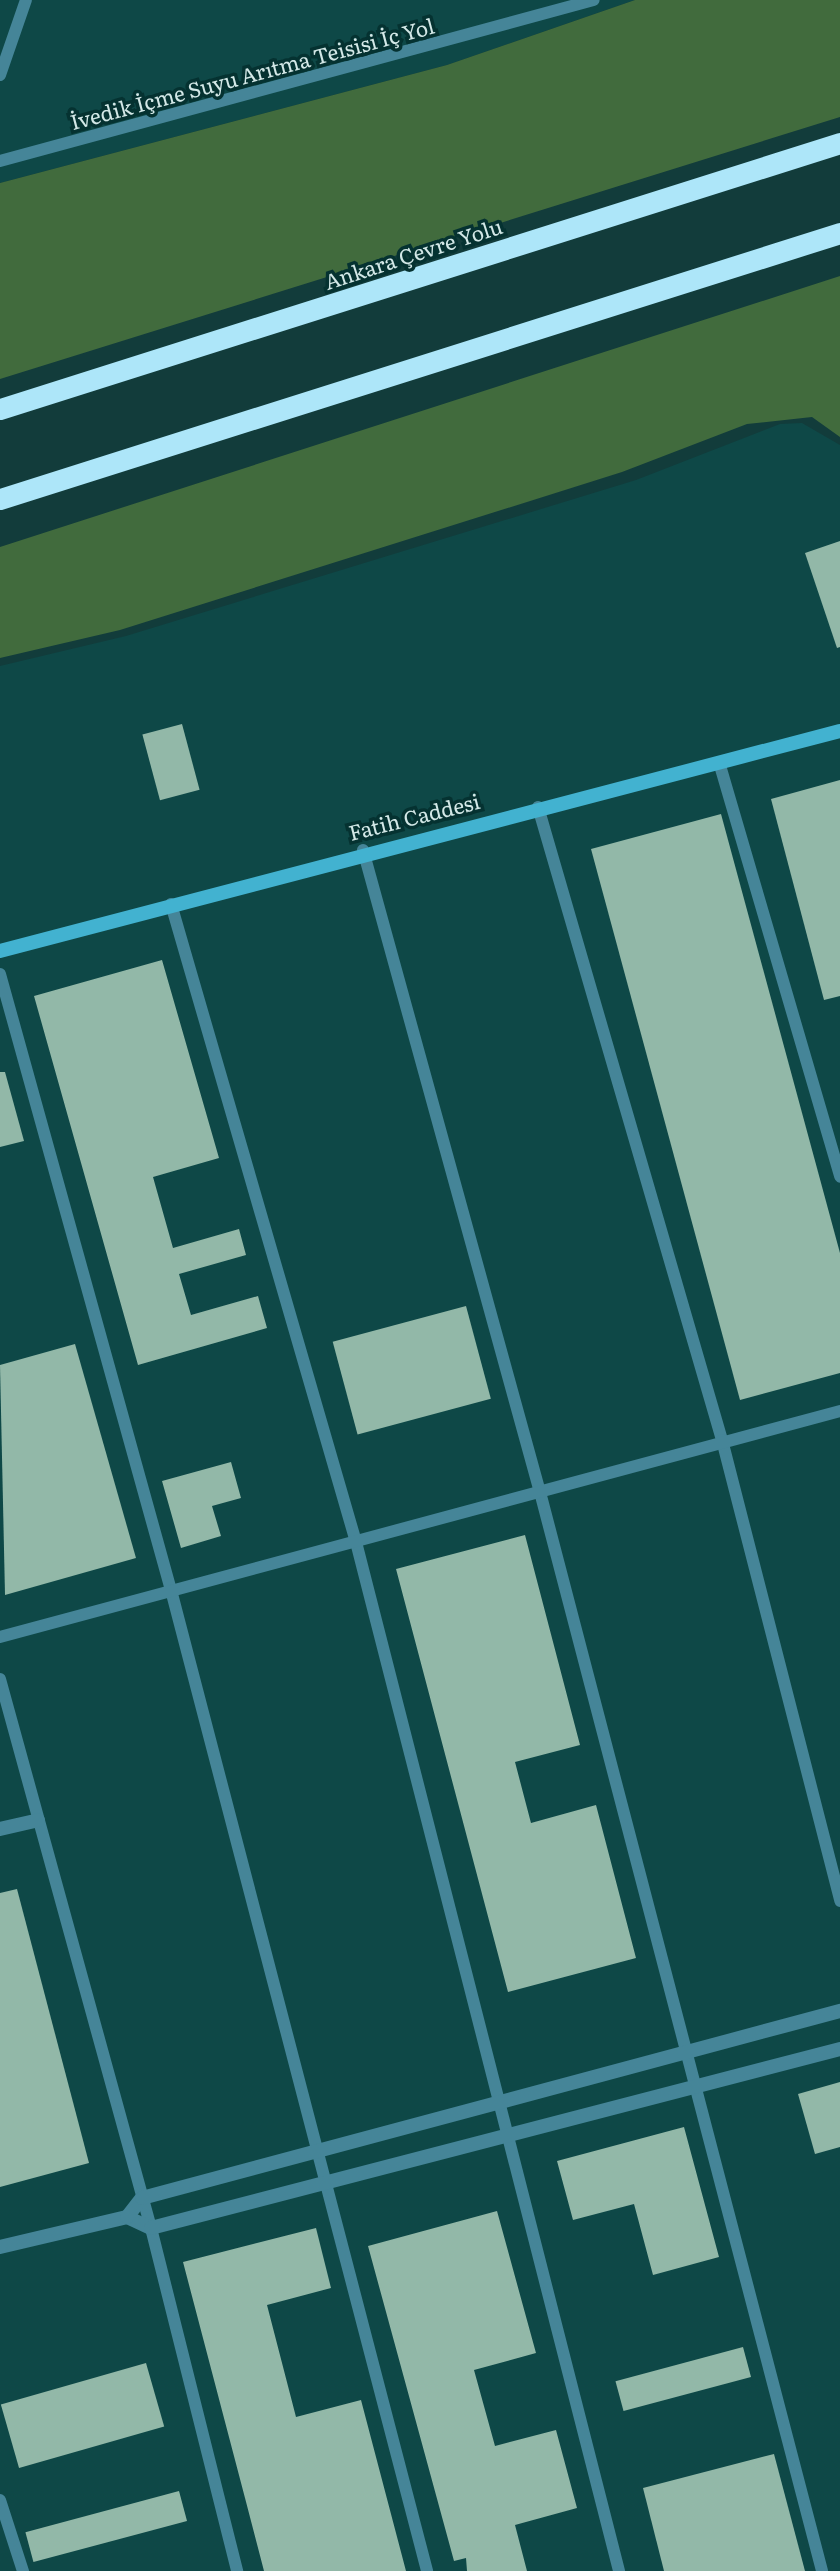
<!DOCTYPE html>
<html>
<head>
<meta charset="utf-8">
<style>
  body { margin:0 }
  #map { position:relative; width:840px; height:2571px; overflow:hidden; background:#123c3b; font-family:Literata,serif }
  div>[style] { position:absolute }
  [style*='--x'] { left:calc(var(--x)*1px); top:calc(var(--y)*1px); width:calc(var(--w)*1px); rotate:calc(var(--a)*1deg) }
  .built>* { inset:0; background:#0e4847 }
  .green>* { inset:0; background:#416b3d }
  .building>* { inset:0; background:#92b8a8; transform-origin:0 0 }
  .lane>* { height:12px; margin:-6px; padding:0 6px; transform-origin:6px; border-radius:6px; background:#458598 }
  .street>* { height:14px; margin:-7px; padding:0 7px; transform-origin:7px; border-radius:7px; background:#458598 }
  .secondary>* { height:14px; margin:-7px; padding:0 7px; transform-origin:7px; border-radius:7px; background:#42b2d0 }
  .highway>* { height:21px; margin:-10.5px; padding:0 10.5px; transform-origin:10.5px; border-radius:10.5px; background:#ade6f9 }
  span { translate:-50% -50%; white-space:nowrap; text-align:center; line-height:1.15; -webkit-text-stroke:7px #053231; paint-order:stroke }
  .street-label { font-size:21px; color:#d3e8e7 }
</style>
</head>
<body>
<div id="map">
  <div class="built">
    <div style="clip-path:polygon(0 0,635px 0,447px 65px,0 183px)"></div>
    <div style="clip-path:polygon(802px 423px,840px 445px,840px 2571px,0 2571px,0 666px,126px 636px,636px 480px,780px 424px)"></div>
  </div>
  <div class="green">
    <div style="clip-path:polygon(635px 0,840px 0,840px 117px,0 379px,0 183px,447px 65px)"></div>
    <div style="clip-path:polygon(840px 276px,840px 437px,812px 417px,747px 424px,622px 472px,120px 630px,0 658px,0 547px)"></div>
  </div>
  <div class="building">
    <div style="clip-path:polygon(840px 541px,840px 647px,837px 648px,805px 553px)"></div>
    <div style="left:182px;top:724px;width:68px;height:41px;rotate:75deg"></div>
    <div style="clip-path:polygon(840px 780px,840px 996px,824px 1000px,771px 799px)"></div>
    <div style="clip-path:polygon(721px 814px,840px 1253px,840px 1373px,740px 1400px,591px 849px)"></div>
    <div style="clip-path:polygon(162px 960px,219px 1158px,153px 1177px,173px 1248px,239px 1229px,246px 1255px,179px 1274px,191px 1315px,258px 1296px,267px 1328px,138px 1365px,34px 996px)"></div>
    <div style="clip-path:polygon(0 1072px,5px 1072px,24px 1141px,0 1147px)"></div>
    <div style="left:466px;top:1306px;width:96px;height:138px;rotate:75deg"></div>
    <div style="clip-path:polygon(75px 1344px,136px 1558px,5px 1595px,0 1365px)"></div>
    <div style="clip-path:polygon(231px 1462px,241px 1498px,212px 1506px,221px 1536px,181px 1548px,162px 1481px)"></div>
    <div style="clip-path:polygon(525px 1535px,580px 1745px,515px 1762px,531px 1823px,596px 1805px,636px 1958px,508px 1992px,396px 1569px)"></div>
    <div style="clip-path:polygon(17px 1889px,89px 2163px,0 2187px,0 1893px)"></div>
    <div style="clip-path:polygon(840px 2082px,840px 2147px,815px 2154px,798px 2094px)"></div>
    <div style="clip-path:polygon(684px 2127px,719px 2257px,653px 2275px,634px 2204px,573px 2220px,557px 2161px)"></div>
    <div style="clip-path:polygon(497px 2211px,536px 2353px,474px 2370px,495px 2446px,556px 2430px,577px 2508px,515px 2525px,527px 2571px,467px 2571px,466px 2558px,454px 2561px,368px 2246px)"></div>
    <div style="clip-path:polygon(316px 2228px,331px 2288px,267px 2305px,296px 2417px,361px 2400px,406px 2571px,264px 2571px,245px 2498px,183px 2262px)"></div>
    <div style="left:743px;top:2347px;width:31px;height:132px;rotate:75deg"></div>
    <div style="left:146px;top:2363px;width:66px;height:151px;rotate:74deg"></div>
    <div style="clip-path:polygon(774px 2454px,805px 2571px,664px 2571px,643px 2488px)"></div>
    <div style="left:179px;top:2491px;width:31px;height:159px;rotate:75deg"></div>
  </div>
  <div class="lane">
    <div style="--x:0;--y:75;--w:79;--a:-70.9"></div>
    <div style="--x:0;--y:161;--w:615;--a:-15.17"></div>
    <div style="--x:719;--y:762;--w:432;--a:73.7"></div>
    <div style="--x:538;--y:807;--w:659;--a:73.79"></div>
    <div style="--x:722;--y:1440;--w:476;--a:75.6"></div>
    <div style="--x:363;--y:850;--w:666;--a:74.59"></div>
    <div style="--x:540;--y:1492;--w:1115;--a:75.35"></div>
    <div style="--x:171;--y:904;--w:664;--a:73.83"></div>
    <div style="--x:356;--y:1542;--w:1062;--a:75.66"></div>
    <div style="--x:0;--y:974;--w:639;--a:74.49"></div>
    <div style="--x:171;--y:1590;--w:1014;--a:75.37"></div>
    <div style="--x:0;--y:1637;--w:870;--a:-15.06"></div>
    <div style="--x:0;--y:1679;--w:569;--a:74.62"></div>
    <div style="--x:151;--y:2228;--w:354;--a:75.9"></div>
    <div style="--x:0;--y:2500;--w:75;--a:72.1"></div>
  </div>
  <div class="street">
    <div style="--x:0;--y:1829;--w:39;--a:-13"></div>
    <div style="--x:127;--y:2217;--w:26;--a:25"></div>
    <div style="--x:151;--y:2228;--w:712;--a:-14.56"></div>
    <div style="--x:0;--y:2247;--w:130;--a:-13.3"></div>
    <div style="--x:127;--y:2217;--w:24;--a:-52"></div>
    <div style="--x:142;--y:2198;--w:723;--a:-15"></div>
  </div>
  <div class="secondary">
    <div style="--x:0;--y:951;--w:868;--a:-14.68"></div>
  </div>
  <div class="highway">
    <div style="--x:0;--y:409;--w:881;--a:-17.57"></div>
    <div style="--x:0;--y:499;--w:881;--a:-17.57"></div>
  </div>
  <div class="street-label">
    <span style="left:252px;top:73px;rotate:-15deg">İvedik İçme Suyu Arıtma Teisisi İç Yol</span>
    <span style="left:413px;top:253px;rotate:-18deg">Ankara Çevre Yolu</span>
    <span style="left:414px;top:816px;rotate:-14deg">Fatih Caddesi</span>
  </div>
</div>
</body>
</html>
